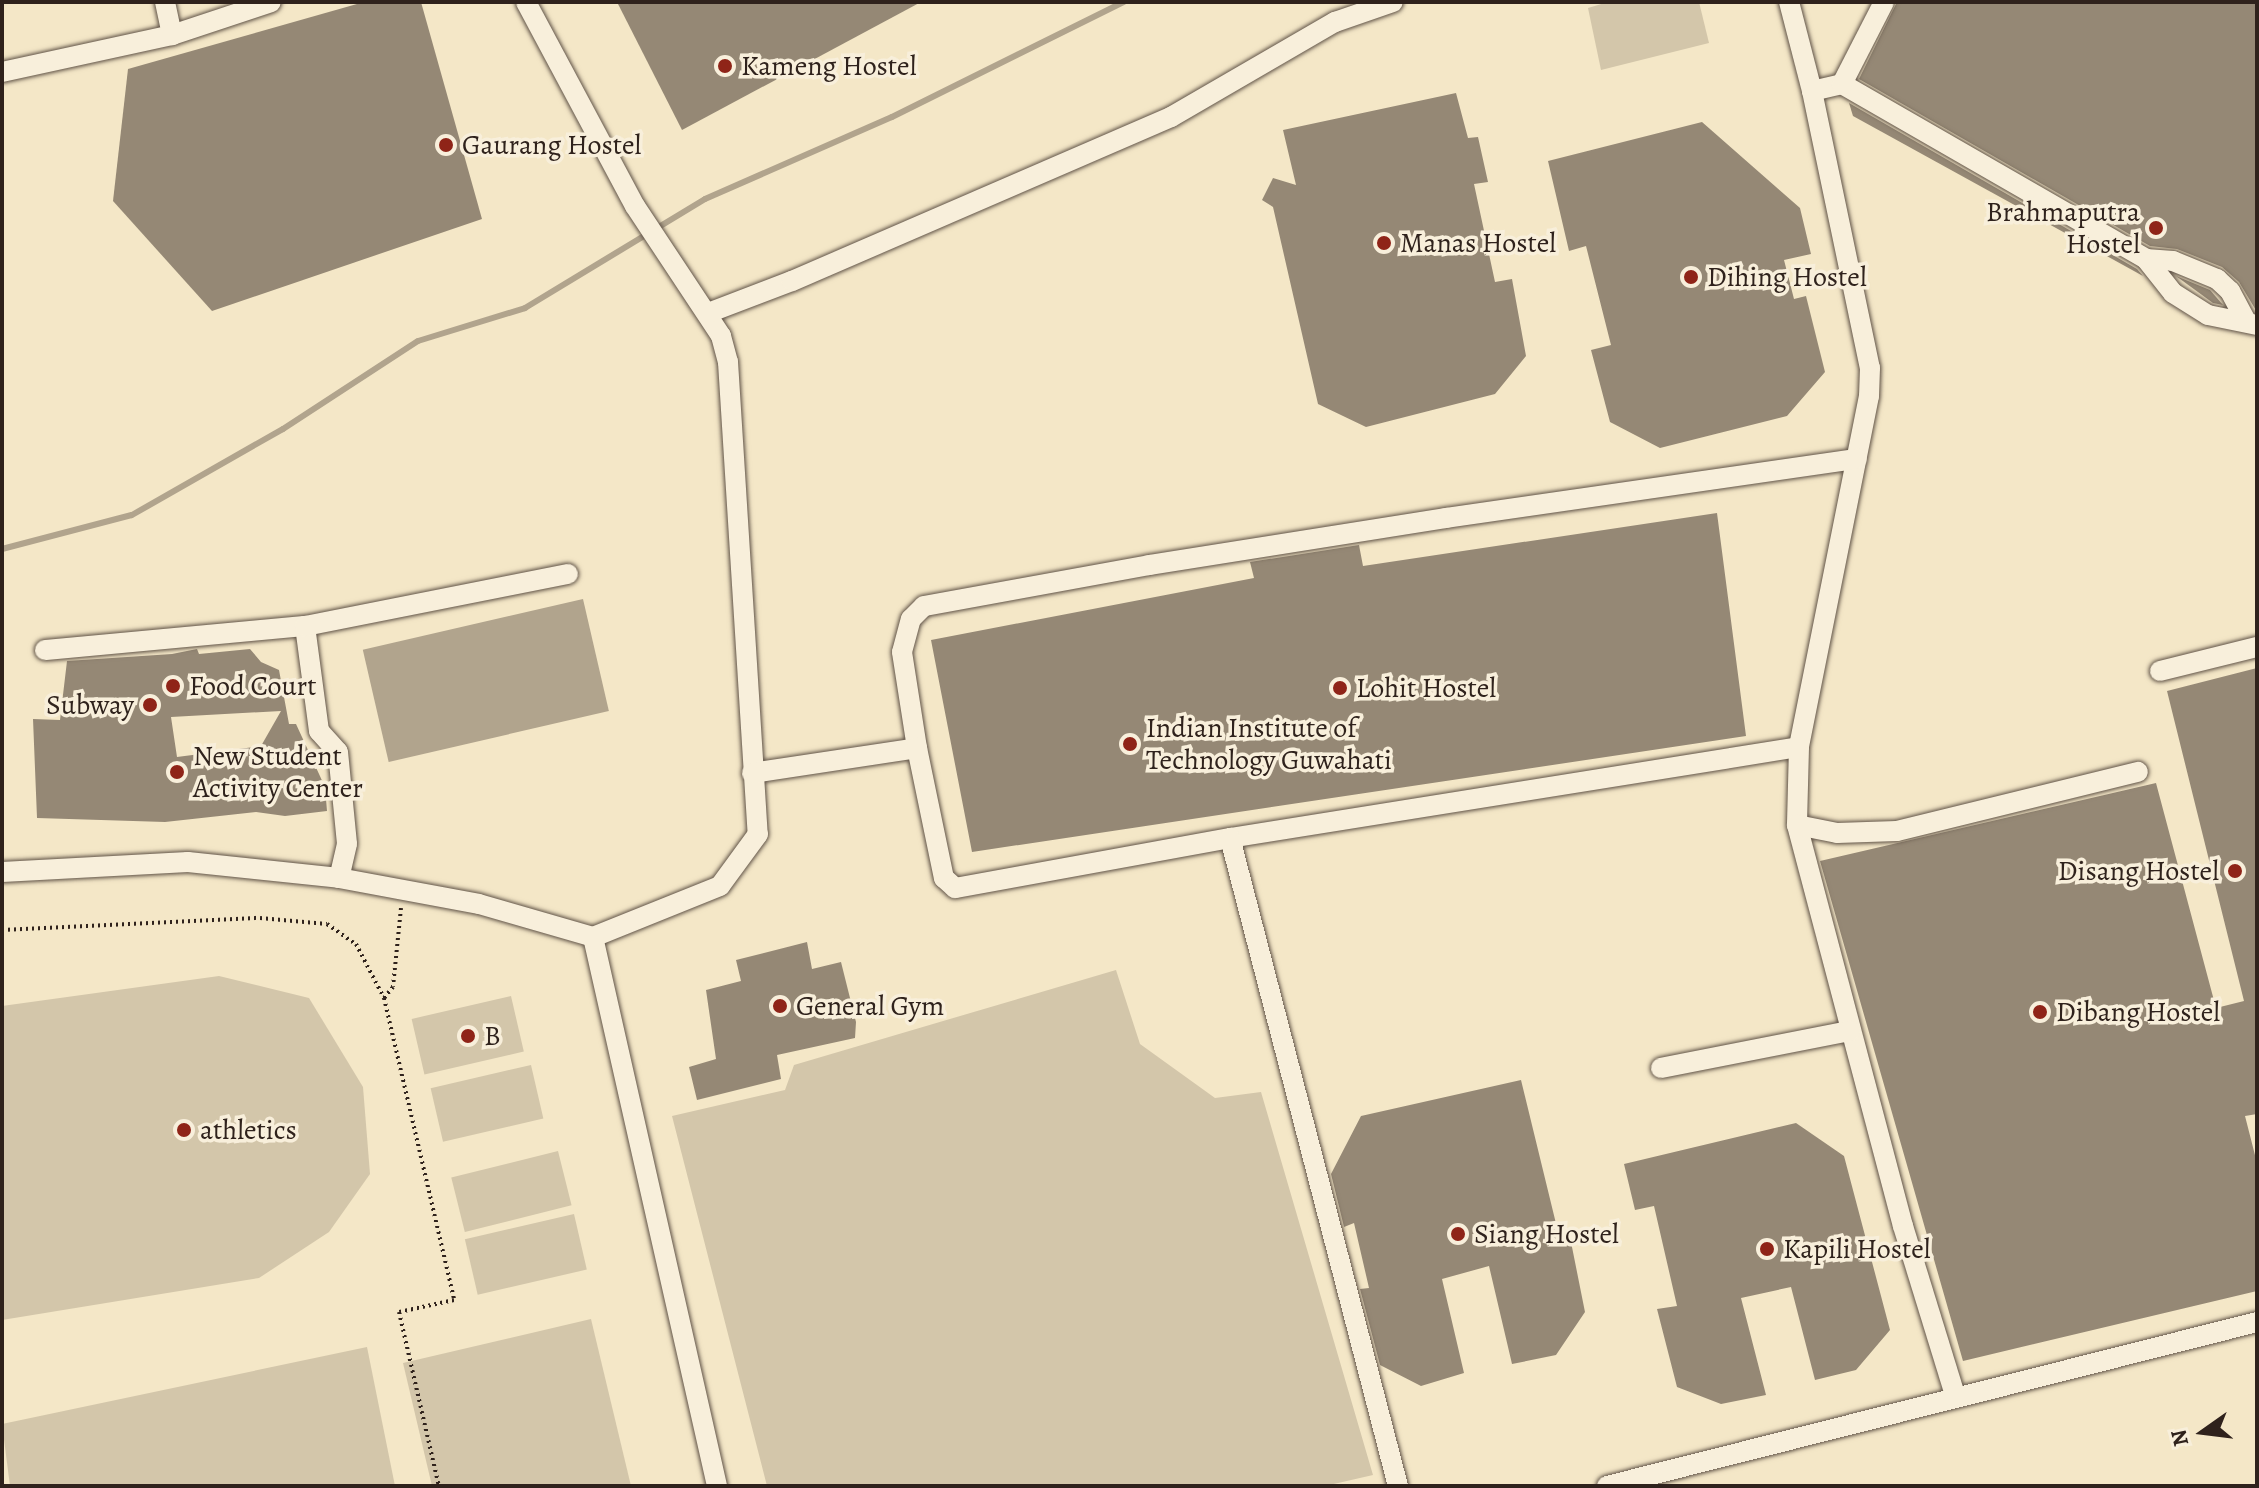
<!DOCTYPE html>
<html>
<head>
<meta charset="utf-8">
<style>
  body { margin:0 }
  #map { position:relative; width:2259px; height:1488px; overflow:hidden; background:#f4e7c7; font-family:Alegreya,serif }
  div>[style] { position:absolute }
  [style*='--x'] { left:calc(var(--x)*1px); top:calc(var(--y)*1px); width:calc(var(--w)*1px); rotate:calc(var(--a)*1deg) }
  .green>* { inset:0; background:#d3c6aa; transform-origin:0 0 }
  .water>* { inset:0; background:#b1a48d; transform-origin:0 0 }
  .stream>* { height:6px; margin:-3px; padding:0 3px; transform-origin:3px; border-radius:3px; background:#b1a48d }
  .building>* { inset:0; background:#958875 }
  .path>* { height:4px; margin-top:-2px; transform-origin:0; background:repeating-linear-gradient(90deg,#2f221c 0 2px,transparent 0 6px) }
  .roads { filter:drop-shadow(0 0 2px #605347) drop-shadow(0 0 2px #605347) }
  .minor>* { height:20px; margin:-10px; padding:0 10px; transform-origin:10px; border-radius:10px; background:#f8efdb }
  .dots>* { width:22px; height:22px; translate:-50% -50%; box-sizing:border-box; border:4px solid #f8efdb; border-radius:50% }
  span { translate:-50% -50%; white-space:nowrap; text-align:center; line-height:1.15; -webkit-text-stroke:7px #f8efdb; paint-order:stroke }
  .poi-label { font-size:28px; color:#2f221c }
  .left { translate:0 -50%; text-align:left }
  .right { translate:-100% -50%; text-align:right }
  .frame { position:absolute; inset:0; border:4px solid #2f221c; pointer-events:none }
  .north { position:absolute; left:2163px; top:1392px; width:80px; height:80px; -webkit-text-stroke:6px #f8efdb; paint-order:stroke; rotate:256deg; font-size:22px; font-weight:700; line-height:32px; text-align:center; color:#2f221c }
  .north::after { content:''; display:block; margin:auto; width:28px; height:36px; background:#2f221c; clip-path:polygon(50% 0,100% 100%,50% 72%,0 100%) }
</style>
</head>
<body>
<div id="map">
  <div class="green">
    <div style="clip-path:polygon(1608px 2px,1699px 2px,1709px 43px,1601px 70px,1588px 8px)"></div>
    <div style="clip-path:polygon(1116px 970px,1140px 1044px,1215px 1098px,1261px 1092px,1373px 1475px,1325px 1486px,767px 1486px,672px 1116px,785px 1090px,794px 1065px)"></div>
    <div style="clip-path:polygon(219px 976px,309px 998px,363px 1087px,370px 1174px,329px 1232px,259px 1278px,2px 1320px,2px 1006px)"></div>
    <div style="left:511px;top:996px;width:57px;height:102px;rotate:77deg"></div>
    <div style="left:531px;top:1065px;width:55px;height:103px;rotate:77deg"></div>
    <div style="left:558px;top:1151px;width:56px;height:110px;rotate:76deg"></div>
    <div style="left:574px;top:1214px;width:57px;height:112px;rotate:77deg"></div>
    <div style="clip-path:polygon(591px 1319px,631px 1486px,432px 1486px,403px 1363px)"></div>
    <div style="clip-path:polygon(367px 1347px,395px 1486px,10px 1486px,2px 1424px)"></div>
  </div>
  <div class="water">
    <div style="left:583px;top:599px;width:115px;height:226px;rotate:77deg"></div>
  </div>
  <div class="stream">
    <div style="--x:2;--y:549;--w:134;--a:-14.7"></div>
    <div style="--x:132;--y:515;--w:174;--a:-29.7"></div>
    <div style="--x:283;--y:429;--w:161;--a:-33.1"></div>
    <div style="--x:418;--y:341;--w:112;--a:-17.1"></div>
    <div style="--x:525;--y:308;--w:210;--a:-31.2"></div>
    <div style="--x:705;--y:199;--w:204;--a:-23.7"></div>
    <div style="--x:892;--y:117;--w:259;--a:-26.4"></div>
  </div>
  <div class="building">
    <div style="clip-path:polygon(364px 2px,421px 2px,482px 219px,212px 311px,113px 201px,128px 69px)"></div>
    <div style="clip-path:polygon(617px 2px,921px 2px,682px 130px)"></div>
    <div style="clip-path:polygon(1897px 2px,2257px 2px,2257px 312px,2239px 282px,2222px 267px,2177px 249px,2150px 246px,1859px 79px)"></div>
    <div style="clip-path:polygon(1456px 93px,1468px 138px,1478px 137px,1488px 182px,1474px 184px,1495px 282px,1512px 279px,1526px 356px,1495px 394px,1366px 427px,1318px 404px,1273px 207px,1262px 200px,1273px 178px,1296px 185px,1283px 130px)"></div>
    <div style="clip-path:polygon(1849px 103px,2137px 269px,2143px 276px,1853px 116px)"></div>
    <div style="clip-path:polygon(1702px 122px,1800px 208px,1811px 254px,1784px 260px,1794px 299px,1806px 296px,1825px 372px,1787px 416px,1660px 448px,1610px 422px,1591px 350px,1611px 345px,1586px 246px,1569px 251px,1548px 161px)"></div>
    <div style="clip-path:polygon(2176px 276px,2210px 290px,2223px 305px,2213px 303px)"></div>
    <div style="clip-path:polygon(1717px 513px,1746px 736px,972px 852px,931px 640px,1254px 578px,1250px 562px,1359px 545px,1363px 566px)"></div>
    <div style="clip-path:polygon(evenodd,197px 649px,199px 654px,250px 649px,261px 662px,279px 670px,289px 724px,296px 724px,325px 787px,327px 811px,285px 816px,256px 812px,165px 822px,37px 818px,33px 719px,60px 720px,67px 661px,172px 654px,197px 649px,281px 711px,261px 746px,177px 757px,171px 717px,281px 711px)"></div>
    <div style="clip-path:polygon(2257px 668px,2257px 1114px,2245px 1116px,2257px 1163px,2257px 1291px,1963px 1361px,1820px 861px,2156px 783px,2216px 1008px,2244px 1001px,2167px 691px)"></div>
    <div style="clip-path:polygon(807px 942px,812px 969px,841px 962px,856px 1022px,855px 1038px,777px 1055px,781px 1079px,697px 1100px,689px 1067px,716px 1059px,706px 990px,741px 981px,736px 960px)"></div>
    <div style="clip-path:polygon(1521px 1080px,1560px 1240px,1570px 1237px,1585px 1312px,1556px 1355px,1512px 1364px,1489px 1266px,1442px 1279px,1464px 1373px,1421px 1386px,1380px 1365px,1360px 1289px,1369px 1288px,1354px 1223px,1344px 1227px,1331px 1174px,1361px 1116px)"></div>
    <div style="clip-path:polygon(1796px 1123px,1844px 1156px,1890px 1330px,1856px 1370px,1815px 1380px,1791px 1287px,1741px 1298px,1766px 1395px,1721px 1404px,1677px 1387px,1657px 1309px,1677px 1306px,1654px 1206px,1635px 1210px,1624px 1164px)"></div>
  </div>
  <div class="path">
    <div style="--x:401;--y:908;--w:79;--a:95.8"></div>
    <div style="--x:393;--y:987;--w:14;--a:129"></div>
    <div style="--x:384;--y:998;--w:310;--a:76.9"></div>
    <div style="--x:454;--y:1300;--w:56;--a:167.7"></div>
    <div style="--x:399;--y:1312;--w:179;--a:77.1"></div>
    <div style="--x:2;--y:930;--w:258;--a:-2.7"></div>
    <div style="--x:260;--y:918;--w:67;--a:5.1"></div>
    <div style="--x:327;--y:924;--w:35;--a:35"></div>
    <div style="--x:356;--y:944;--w:61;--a:62.6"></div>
  </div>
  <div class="roads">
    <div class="minor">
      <div style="--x:165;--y:2;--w:34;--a:78"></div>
      <div style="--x:526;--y:2;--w:231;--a:61.9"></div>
      <div style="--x:635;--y:206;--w:156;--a:56.5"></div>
      <div style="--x:721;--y:336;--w:27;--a:75"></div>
      <div style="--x:728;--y:362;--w:473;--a:86.4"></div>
      <div style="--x:758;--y:834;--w:64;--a:126.2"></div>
      <div style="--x:720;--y:886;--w:137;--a:158.1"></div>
      <div style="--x:593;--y:937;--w:563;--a:77.27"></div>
      <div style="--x:1789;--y:2;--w:92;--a:75.5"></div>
      <div style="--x:1812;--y:91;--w:283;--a:78.2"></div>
      <div style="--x:1870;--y:368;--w:28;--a:92"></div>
      <div style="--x:1869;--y:396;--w:358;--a:101.3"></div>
      <div style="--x:1799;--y:747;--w:78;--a:91.5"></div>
      <div style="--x:1797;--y:825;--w:415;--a:75.2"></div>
      <div style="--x:1903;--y:1226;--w:177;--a:72.9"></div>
      <div style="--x:2;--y:72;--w:174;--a:-12.3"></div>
      <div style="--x:172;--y:35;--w:104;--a:-18.4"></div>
      <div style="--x:1842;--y:84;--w:351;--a:29.9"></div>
      <div style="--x:2146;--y:259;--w:43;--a:51.5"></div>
      <div style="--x:2173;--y:293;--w:41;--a:32.2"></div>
      <div style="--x:2208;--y:315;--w:50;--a:11.5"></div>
      <div style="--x:1812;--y:91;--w:31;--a:-13"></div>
      <div style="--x:1842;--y:84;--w:92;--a:-62.9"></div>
      <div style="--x:2146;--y:259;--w:27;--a:4"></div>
      <div style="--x:2173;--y:261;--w:48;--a:22.2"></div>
      <div style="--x:2217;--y:279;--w:18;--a:43"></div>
      <div style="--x:2230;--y:291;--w:34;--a:62"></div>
      <div style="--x:708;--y:313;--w:90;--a:-20.9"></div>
      <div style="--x:792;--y:281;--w:413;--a:-23.4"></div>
      <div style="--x:1171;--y:117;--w:190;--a:-30.1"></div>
      <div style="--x:1335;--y:22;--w:61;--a:-19"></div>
      <div style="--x:305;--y:626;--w:106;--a:82.4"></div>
      <div style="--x:319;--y:731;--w:28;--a:48"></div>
      <div style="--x:338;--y:752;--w:92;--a:84.4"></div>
      <div style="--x:347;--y:844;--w:35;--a:103"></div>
      <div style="--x:45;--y:650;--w:261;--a:-5.3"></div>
      <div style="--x:305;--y:626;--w:268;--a:-11.2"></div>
      <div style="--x:2160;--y:671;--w:100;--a:-13.9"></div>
      <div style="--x:917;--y:748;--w:97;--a:-98.9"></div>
      <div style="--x:902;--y:652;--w:34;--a:-75"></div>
      <div style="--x:911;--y:619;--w:18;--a:-45"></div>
      <div style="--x:924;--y:606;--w:229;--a:-10.3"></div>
      <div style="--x:1149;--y:565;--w:301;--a:-9"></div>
      <div style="--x:1446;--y:518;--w:415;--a:-8.2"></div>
      <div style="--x:752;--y:773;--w:167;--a:-8.6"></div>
      <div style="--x:917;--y:748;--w:133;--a:78.3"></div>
      <div style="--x:944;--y:878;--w:15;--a:42"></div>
      <div style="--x:955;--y:888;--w:280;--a:-10.3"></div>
      <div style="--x:1230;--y:838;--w:576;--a:-9.09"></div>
      <div style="--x:1797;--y:825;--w:41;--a:11.3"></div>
      <div style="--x:1837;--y:833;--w:60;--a:-1.9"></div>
      <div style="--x:1897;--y:831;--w:248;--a:-13.8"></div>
      <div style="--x:1230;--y:838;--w:669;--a:75.47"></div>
      <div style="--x:2;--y:872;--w:186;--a:-3.1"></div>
      <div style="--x:188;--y:862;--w:152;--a:6"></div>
      <div style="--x:339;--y:878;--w:142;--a:10.5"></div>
      <div style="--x:479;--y:904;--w:119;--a:16.1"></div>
      <div style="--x:1661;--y:1068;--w:193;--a:-11.1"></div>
      <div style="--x:1607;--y:1486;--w:670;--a:-14.16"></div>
    </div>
  </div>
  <div class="dots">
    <div style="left:725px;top:66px;background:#8f2418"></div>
    <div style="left:446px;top:145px;background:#8f2418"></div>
    <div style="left:2156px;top:228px;background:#8f2418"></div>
    <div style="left:1384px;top:243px;background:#8f2418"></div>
    <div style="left:1691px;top:277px;background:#8f2418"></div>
    <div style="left:173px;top:686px;background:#8f2418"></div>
    <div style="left:1340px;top:688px;background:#8f2418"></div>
    <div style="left:150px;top:705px;background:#8f2418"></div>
    <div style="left:1130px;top:744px;background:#8f2418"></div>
    <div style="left:177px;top:772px;background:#8f2418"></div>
    <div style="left:2235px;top:871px;background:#8f2418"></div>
    <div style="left:780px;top:1006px;background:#8f2418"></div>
    <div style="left:2040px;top:1012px;background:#8f2418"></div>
    <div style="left:468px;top:1036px;background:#8f2418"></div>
    <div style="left:184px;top:1130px;background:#8f2418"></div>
    <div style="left:1458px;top:1234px;background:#8f2418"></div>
    <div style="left:1767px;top:1249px;background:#8f2418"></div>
  </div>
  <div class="poi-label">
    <span class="left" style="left:741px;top:66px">Kameng Hostel</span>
    <span class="left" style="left:462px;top:145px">Gaurang Hostel</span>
    <span class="right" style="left:2140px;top:228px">Brahmaputra<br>Hostel</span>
    <span class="left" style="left:1400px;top:243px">Manas Hostel</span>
    <span class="left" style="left:1707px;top:277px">Dihing Hostel</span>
    <span class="left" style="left:189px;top:686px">Food Court</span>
    <span class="left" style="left:1356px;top:688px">Lohit Hostel</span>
    <span class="right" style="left:134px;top:705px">Subway</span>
    <span class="left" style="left:1146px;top:744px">Indian Institute of<br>Technology Guwahati</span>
    <span class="left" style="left:193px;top:772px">New Student<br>Activity Center</span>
    <span class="right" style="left:2219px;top:871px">Disang Hostel</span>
    <span class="left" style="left:796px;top:1006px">General Gym</span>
    <span class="left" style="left:2056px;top:1012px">Dibang Hostel</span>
    <span class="left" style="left:484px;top:1036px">B</span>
    <span class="left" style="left:200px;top:1130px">athletics</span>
    <span class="left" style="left:1474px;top:1234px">Siang Hostel</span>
    <span class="left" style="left:1783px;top:1249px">Kapili Hostel</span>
  </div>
  <div class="frame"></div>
  <div class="north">N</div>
</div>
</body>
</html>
